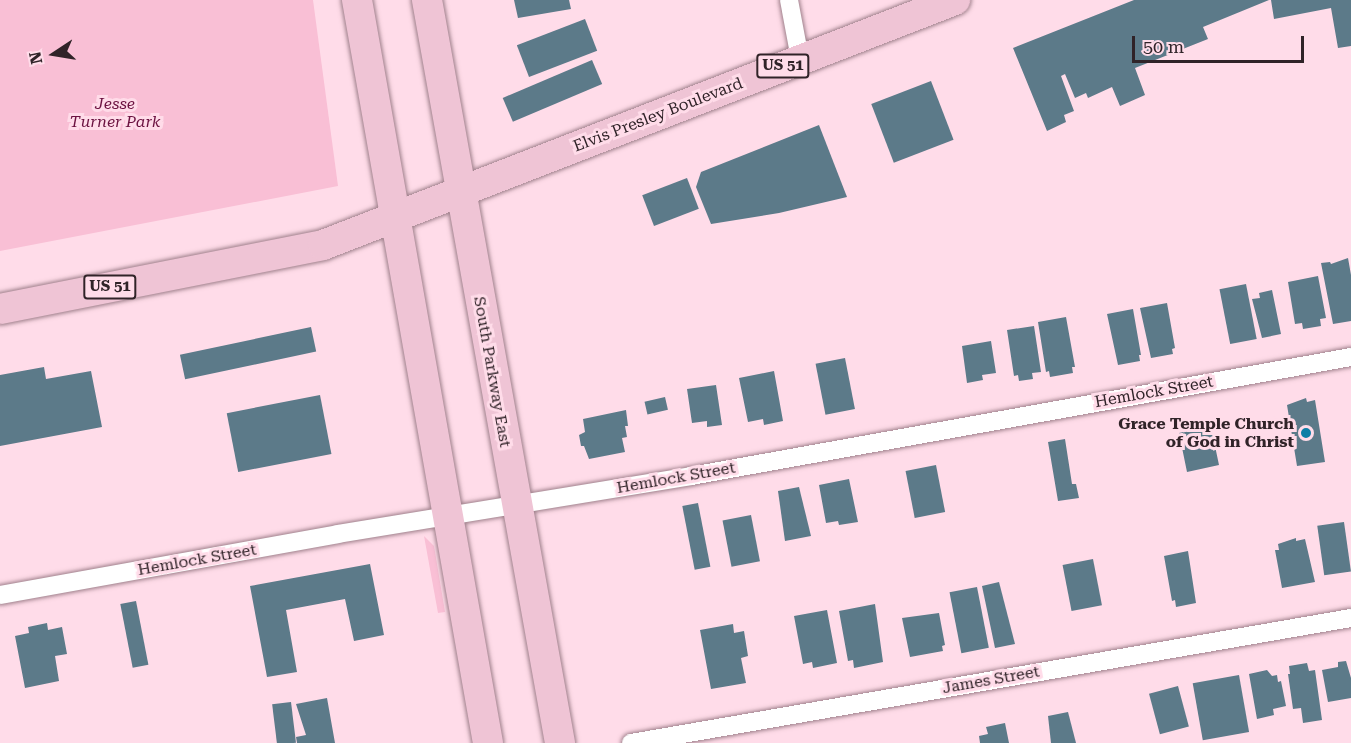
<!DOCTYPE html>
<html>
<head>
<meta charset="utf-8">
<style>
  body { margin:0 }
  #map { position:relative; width:1351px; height:743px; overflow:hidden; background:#ffdce9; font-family:"Roboto Serif",serif }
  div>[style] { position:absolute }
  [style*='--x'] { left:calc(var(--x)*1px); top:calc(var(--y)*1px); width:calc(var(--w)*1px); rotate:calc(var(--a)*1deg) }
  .green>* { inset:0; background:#f9bfd5 }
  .building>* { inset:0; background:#5c7a89; transform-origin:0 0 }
  .roads { filter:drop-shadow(0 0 2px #a0818c) drop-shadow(0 0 2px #a0818c) }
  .street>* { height:18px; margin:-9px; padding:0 9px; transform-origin:9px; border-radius:9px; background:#fff }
  .primary>* { height:30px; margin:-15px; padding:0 15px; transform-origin:15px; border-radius:15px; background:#efc4d5 }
  .dots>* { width:16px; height:16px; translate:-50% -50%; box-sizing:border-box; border:3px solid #ffdce9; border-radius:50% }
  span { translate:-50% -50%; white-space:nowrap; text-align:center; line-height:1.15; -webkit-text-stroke:6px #ffdce9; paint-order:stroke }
  .shield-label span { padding:2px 4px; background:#ffdce9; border:2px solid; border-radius:4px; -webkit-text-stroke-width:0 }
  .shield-label { font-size:15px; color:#302328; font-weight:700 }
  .park-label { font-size:16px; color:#6c1241; font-style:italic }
  .street-label { font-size:16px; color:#302328 }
  .poi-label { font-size:16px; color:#302328; font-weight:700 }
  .right { translate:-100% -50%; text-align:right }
  .north { position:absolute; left:24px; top:24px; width:60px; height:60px; -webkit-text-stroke:4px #ffdce9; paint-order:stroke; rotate:258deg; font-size:16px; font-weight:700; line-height:24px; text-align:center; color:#302328 }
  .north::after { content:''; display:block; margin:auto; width:21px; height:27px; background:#302328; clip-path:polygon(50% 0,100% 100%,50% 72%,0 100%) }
  .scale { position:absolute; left:1132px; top:36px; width:172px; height:27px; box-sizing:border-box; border:3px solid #302328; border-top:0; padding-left:8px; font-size:18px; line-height:21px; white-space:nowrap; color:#302328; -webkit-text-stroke:4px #ffdce9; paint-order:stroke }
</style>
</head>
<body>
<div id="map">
  <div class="green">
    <div style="clip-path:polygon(0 0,313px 0,338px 186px,0 251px)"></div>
    <div style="clip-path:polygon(424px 536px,434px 546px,445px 612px,438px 613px)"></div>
  </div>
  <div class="building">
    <div style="clip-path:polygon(514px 0,569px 0,571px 9px,518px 18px)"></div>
    <div style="clip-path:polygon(1134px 0,1269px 0,1203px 27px,1208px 39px,1135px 68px,1145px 95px,1120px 106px,1112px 87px,1088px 98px,1086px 93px,1075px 98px,1065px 74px,1061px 76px,1074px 111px,1064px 115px,1066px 122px,1047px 131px,1013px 48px)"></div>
    <div style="clip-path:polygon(1271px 0,1351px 0,1351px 46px,1338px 48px,1331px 8px,1274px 19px)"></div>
    <div style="left:585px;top:19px;width:34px;height:73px;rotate:69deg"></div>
    <div style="left:592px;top:60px;width:26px;height:97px;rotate:67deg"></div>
    <div style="left:931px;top:81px;width:63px;height:64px;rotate:69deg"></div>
    <div style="clip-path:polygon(819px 125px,847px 197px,779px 213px,711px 224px,696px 187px,701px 172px)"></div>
    <div style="left:687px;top:178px;width:33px;height:48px;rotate:69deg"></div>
    <div style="clip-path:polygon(1348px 258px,1351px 275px,1351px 321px,1333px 324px,1321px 263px,1330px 262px,1331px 264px)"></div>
    <div style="clip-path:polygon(1318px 276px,1326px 318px,1320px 319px,1321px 326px,1303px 329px,1302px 323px,1295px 324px,1288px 282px)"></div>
    <div style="left:1246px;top:284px;width:56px;height:27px;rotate:79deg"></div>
    <div style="clip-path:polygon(1272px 290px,1281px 334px,1262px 338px,1252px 299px,1260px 298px,1259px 293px)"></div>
    <div style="clip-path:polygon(1167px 303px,1175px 348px,1172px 349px,1173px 354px,1151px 358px,1140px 308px)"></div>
    <div style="clip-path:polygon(1133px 309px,1141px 355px,1139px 355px,1140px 361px,1118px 365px,1107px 314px)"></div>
    <div style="clip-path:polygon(1066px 317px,1075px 367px,1072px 367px,1073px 373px,1050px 377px,1049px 371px,1046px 372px,1038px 322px)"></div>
    <div style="clip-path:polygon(1034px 326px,1041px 372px,1032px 373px,1033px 379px,1019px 381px,1018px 375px,1014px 376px,1007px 330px)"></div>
    <div style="left:311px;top:327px;width:25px;height:134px;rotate:78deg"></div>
    <div style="clip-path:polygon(991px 341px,996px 373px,982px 375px,983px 380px,967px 383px,962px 346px)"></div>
    <div style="left:845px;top:358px;width:52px;height:30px;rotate:79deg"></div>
    <div style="clip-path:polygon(44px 367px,46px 379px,91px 371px,102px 427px,0 446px,0 375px)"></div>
    <div style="clip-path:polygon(774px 371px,783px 421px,764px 425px,763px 419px,748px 422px,739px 378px)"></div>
    <div style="clip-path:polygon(716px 385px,722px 425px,707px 427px,707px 421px,692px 423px,687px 389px)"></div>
    <div style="left:320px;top:395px;width:60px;height:95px;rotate:79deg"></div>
    <div style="left:665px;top:397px;width:13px;height:21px;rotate:77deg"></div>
    <div style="clip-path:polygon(1306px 398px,1307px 402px,1315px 400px,1325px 462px,1297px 466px,1287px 405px)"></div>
    <div style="clip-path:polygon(626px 410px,628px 426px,625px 426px,627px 437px,622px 438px,625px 452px,589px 459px,584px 446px,581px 446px,579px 435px,585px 432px,583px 419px)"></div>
    <div style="clip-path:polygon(1205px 422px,1206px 428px,1211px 427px,1219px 465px,1187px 472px,1179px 433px,1192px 430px,1191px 426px)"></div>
    <div style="clip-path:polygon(1065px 439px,1072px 484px,1076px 484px,1079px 498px,1058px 501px,1048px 442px)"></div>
    <div style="left:936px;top:465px;width:48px;height:31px;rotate:79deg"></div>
    <div style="clip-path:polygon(849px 479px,858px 522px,839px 525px,838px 521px,826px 523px,819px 485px)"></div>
    <div style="clip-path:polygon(799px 487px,811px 536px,785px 541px,778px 491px)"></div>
    <div style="left:698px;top:503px;width:65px;height:16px;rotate:79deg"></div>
    <div style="left:751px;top:515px;width:47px;height:29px;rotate:79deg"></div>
    <div style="left:1344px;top:522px;width:50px;height:27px;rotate:82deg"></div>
    <div style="clip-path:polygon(1296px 538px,1296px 541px,1305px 539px,1315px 582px,1282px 588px,1275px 550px,1279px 550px,1278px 544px)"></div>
    <div style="clip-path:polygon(1188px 551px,1196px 603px,1176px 607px,1175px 600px,1172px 601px,1164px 556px)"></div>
    <div style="left:1093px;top:559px;width:47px;height:31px;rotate:79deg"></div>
    <div style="clip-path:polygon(370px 564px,384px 635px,354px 641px,345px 599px,286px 610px,297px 672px,267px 677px,250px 586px)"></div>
    <div style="clip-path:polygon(999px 582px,1015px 644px,995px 648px,982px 586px)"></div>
    <div style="left:977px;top:587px;width:62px;height:28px;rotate:79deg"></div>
    <div style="left:136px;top:601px;width:65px;height:16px;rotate:79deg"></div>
    <div style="clip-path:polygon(875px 604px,883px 662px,854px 668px,853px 660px,848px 661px,839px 611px)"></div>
    <div style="clip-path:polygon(827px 610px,837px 663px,813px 668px,812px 662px,803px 664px,794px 616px)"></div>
    <div style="clip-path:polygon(939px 613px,945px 645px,942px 646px,943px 651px,910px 657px,902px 618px)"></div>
    <div style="clip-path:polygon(47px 623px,48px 630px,62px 627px,67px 654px,55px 656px,59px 681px,25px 688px,15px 636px,29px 633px,28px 627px)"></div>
    <div style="clip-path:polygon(733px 624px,734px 633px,744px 631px,748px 656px,741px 658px,746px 683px,711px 689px,700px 630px)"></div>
    <div style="clip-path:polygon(1346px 661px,1351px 678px,1351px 698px,1328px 702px,1322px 670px,1338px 667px,1338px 662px)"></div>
    <div style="clip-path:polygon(1307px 663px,1309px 671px,1315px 670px,1322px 720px,1303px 723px,1301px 708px,1293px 709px,1288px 674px,1290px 674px,1289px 666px)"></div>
    <div style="clip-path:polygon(1267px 670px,1272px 676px,1277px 675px,1278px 682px,1281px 681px,1286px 706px,1273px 709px,1274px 715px,1257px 719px,1249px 674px)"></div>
    <div style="left:1239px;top:675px;width:58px;height:47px;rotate:80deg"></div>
    <div style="left:1178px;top:686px;width:42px;height:30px;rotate:75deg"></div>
    <div style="clip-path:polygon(327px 698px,335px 743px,297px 743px,296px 737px,306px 735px,296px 704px)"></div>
    <div style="left:291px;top:702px;width:41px;height:19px;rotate:83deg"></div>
    <div style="clip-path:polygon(1068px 712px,1076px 743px,1051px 743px,1048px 716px)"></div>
    <div style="clip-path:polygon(1005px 723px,1009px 743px,980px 743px,979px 736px,988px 734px,986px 727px)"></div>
  </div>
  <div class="roads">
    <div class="street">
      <div style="--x:789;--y:0;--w:60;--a:79.4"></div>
      <div style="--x:0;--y:595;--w:343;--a:-10.2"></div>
      <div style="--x:338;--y:534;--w:358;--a:-9.3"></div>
      <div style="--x:691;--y:476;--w:671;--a:-10.22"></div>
      <div style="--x:631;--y:743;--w:731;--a:-9.85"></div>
    </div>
    <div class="primary">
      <div style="--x:357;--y:0;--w:754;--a:80"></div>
      <div style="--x:427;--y:0;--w:755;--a:79.85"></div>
      <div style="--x:0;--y:309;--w:329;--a:-11.2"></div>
      <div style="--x:323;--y:245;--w:678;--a:-21.19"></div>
    </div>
  </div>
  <div class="dots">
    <div style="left:1306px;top:433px;background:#0d7ea6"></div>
  </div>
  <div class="shield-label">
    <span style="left:783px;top:66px">US 51</span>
    <span style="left:110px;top:287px">US 51</span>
  </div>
  <div class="park-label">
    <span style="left:115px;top:113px">Jesse<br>Turner Park</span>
  </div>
  <div class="street-label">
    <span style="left:658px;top:115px;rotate:-21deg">Elvis Presley Boulevard</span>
    <span style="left:492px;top:372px;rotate:80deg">South Parkway East</span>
    <span style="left:1154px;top:392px;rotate:-10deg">Hemlock Street</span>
    <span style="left:676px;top:478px;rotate:-10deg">Hemlock Street</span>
    <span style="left:197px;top:560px;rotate:-10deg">Hemlock Street</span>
    <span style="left:991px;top:680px;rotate:-10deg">James Street</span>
  </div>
  <div class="poi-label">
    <span class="right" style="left:1294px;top:433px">Grace Temple Church<br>of God in Christ</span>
  </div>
  <div class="north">N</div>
  <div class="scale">50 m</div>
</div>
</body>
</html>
